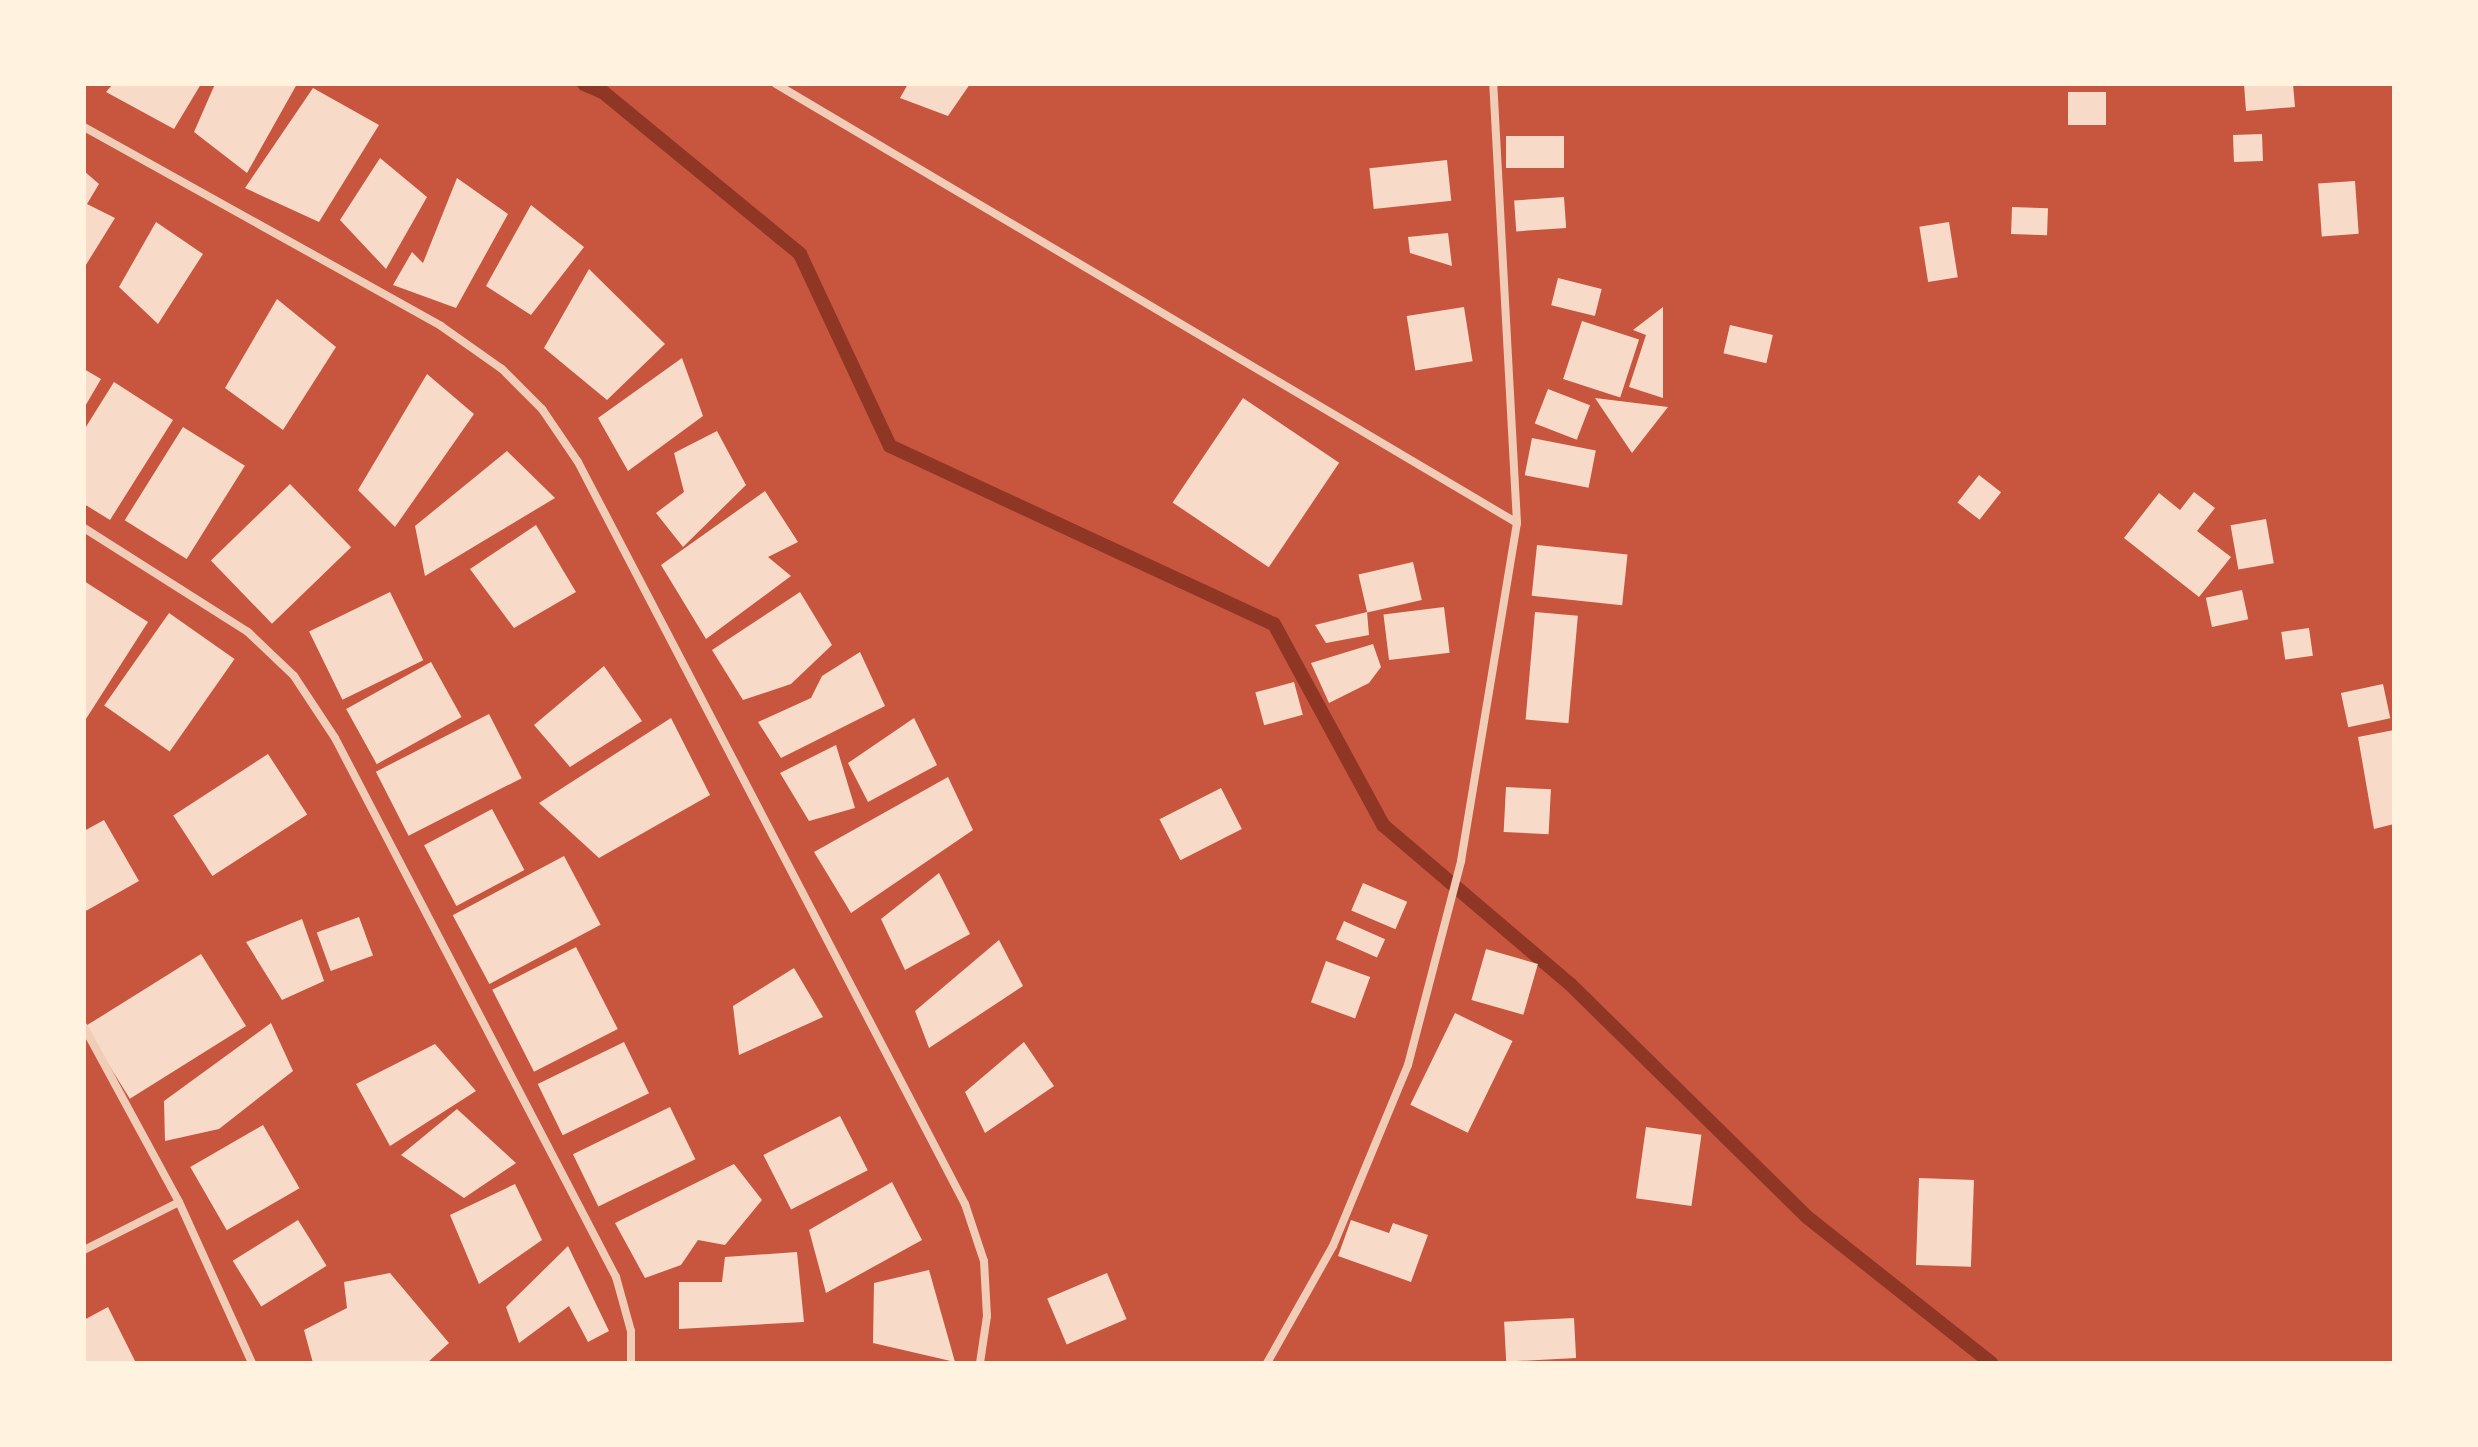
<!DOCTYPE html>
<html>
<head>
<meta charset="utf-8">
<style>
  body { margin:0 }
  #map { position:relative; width:2478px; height:1447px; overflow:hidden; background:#c8553d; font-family:Rubik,sans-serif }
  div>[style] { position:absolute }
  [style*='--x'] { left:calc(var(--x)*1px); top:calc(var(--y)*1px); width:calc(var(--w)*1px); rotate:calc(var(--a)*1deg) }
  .stream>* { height:14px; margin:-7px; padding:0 7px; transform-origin:7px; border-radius:7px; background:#8f3625 }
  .building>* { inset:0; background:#f7dbc8; transform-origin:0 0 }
  .minor>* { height:8px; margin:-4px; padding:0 4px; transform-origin:4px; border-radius:4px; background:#f1ccb7 }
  span { translate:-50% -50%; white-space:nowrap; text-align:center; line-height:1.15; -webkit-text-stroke:8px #fff3e0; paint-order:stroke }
  .frame { position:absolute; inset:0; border:86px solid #fff3e0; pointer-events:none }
</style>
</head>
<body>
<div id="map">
  <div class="stream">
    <div style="--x:584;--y:84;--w:21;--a:23"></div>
    <div style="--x:603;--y:92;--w:255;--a:39.4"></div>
    <div style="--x:800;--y:254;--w:212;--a:64.9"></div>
    <div style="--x:890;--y:446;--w:423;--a:24.9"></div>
    <div style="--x:1274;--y:624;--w:229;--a:61.5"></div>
    <div style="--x:1383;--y:825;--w:245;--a:40.4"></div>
    <div style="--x:1570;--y:984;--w:332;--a:44.5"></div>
    <div style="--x:1807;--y:1217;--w:235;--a:38.4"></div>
  </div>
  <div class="building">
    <div style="clip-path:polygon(113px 84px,201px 84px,174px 129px,106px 92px)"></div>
    <div style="clip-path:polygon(215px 84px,297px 84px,247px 173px,194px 132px)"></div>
    <div style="clip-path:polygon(908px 84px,970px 84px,948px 116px,900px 98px)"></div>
    <div style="clip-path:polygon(2244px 84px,2293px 84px,2295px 107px,2246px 111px)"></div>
    <div style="clip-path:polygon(313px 88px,379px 125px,319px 222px,245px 188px)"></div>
    <div style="left:2068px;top:92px;width:38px;height:33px"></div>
    <div style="left:2262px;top:134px;width:27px;height:29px;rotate:88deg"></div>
    <div style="left:1506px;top:136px;width:58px;height:32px"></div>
    <div style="clip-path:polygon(380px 158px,427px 197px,386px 269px,340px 220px)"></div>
    <div style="left:1447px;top:160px;width:41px;height:78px;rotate:84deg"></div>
    <div style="clip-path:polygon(84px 171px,99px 184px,87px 204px,115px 218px,84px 268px)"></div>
    <div style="clip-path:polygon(457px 178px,508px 214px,456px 308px,393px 285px,412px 252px,423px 263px)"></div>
    <div style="left:2355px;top:181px;width:53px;height:37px;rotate:86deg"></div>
    <div style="left:1564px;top:197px;width:31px;height:50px;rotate:86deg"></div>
    <div style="clip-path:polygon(531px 205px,584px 247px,531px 315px,486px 286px)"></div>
    <div style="left:2012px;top:207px;width:36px;height:27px;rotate:2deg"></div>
    <div style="clip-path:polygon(156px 222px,203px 254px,158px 324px,119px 287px)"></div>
    <div style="left:1949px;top:222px;width:56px;height:30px;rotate:81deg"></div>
    <div style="clip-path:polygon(1448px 233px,1452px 266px,1410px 253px,1408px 237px)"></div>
    <div style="clip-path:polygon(589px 269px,665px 344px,607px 400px,544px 348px)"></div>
    <div style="left:1558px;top:278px;width:45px;height:28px;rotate:14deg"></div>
    <div style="clip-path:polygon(277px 299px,336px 347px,283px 430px,225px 388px)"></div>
    <div style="left:1464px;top:307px;width:55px;height:58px;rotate:81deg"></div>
    <div style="clip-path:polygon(1663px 307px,1663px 398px,1629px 387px,1646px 335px,1633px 330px)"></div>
    <div style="left:1582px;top:321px;width:60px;height:61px;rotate:18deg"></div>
    <div style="left:1730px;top:325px;width:44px;height:29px;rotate:13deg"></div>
    <div style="clip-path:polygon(682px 358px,703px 416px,628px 471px,598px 418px)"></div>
    <div style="clip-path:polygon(84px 369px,101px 379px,84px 408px)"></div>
    <div style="clip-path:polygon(427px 374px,474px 414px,395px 527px,358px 490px)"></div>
    <div style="clip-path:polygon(114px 382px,173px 420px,110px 520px,84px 504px,84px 430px)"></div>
    <div style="left:1548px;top:389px;width:45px;height:37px;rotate:21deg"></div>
    <div style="left:1243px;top:398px;width:116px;height:126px;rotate:34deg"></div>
    <div style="clip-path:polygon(1595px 398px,1668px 407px,1632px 453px)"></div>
    <div style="left:183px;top:427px;width:73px;height:110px;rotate:32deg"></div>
    <div style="clip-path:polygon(717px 431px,746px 485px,683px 547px,656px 513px,684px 492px,674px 453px)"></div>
    <div style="left:1532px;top:438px;width:65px;height:38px;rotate:11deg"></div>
    <div style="clip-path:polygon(507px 451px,555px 498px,425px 576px,415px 526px)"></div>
    <div style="left:1979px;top:475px;width:28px;height:35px;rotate:38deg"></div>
    <div style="left:290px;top:484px;width:88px;height:110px;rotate:46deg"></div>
    <div style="clip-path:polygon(765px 491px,798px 542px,768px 557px,791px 576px,706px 639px,661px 565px)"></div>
    <div style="clip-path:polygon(2194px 492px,2215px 508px,2197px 531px,2231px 557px,2199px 597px,2124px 538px,2159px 493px,2180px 510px)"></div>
    <div style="left:2266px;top:519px;width:45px;height:36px;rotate:80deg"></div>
    <div style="clip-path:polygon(536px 525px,576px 592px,514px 628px,470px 569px)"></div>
    <div style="left:1537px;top:545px;width:91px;height:51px;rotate:6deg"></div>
    <div style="left:1413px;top:562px;width:39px;height:56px;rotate:77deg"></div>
    <div style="clip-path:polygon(84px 581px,148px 622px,84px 722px)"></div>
    <div style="left:2242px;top:590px;width:30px;height:37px;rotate:78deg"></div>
    <div style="left:390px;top:592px;width:76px;height:90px;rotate:64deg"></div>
    <div style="clip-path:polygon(800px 592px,832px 645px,791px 684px,743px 700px,712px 650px)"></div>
    <div style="left:1444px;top:607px;width:46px;height:61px;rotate:83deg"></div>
    <div style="clip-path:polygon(1367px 612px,1369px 635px,1326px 643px,1315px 625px)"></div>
    <div style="left:1535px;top:612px;width:43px;height:108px;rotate:5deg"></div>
    <div style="left:169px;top:613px;width:80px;height:113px;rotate:35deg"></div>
    <div style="left:2309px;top:628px;width:28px;height:28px;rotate:82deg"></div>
    <div style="clip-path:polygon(1373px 644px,1381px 667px,1369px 683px,1329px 703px,1311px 663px)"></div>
    <div style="clip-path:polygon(860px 652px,885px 706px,781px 758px,758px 722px,811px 698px,822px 676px)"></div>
    <div style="left:431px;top:662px;width:63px;height:97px;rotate:61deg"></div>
    <div style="clip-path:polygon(604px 666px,642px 721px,570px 767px,534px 725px)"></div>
    <div style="left:1294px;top:682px;width:34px;height:40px;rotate:75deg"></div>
    <div style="left:2383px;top:684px;width:35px;height:43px;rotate:78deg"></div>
    <div style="left:489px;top:714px;width:72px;height:127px;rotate:63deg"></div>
    <div style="clip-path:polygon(671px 718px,710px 795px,599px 858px,539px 803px)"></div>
    <div style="clip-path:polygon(914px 718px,937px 765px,868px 802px,848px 763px)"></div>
    <div style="clip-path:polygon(2394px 730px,2394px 824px,2374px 829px,2358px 737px)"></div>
    <div style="clip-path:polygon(836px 745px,855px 808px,809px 821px,780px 773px)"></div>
    <div style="left:268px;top:754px;width:72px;height:113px;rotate:57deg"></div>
    <div style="clip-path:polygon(948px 777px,973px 830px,851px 913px,814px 852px)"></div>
    <div style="left:1506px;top:787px;width:45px;height:45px;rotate:3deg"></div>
    <div style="left:1221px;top:788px;width:46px;height:69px;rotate:63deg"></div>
    <div style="left:492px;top:809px;width:69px;height:77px;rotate:62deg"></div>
    <div style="clip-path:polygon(104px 820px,139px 881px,84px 912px,84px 831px)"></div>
    <div style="left:564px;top:856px;width:78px;height:126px;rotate:62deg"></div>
    <div style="clip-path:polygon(939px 873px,970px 934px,905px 970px,881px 919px)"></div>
    <div style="left:1363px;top:883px;width:48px;height:30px;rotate:23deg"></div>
    <div style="left:359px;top:917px;width:41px;height:45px;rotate:70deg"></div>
    <div style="clip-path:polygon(302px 919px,324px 981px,282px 1000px,246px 942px)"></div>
    <div style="left:1344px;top:921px;width:45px;height:20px;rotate:24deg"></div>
    <div style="clip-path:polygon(999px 940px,1023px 986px,929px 1048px,915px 1011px)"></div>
    <div style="left:576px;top:947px;width:92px;height:94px;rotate:63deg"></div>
    <div style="left:1486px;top:949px;width:54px;height:53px;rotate:16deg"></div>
    <div style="left:201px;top:954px;width:85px;height:137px;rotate:58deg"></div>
    <div style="left:1326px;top:961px;width:47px;height:44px;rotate:20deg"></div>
    <div style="clip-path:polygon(794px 968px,823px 1017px,739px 1055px,733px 1006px)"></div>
    <div style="left:1455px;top:1013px;width:64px;height:102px;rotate:26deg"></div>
    <div style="clip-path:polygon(271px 1023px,293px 1071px,219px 1129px,165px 1141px,164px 1101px)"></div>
    <div style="left:624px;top:1042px;width:57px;height:96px;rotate:64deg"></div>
    <div style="clip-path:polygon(1024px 1042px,1054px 1086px,985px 1133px,965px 1092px)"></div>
    <div style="clip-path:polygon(435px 1044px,476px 1091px,390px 1146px,356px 1084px)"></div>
    <div style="left:670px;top:1107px;width:58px;height:108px;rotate:64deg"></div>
    <div style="clip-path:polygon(457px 1109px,516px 1163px,464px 1198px,401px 1155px)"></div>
    <div style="left:840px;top:1116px;width:61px;height:86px;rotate:63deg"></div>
    <div style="left:263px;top:1125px;width:73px;height:84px;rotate:60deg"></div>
    <div style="left:1646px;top:1127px;width:56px;height:72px;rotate:8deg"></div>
    <div style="clip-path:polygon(734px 1164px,762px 1200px,725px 1245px,698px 1240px,681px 1265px,645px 1278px,615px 1223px)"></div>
    <div style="left:1919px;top:1178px;width:55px;height:87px;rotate:2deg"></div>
    <div style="clip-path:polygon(892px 1182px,922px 1240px,826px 1293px,809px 1230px)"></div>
    <div style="clip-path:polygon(515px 1184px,542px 1240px,479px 1284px,450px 1215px)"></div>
    <div style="left:298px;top:1220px;width:54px;height:77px;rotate:58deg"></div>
    <div style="clip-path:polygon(1351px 1220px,1389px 1233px,1393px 1223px,1428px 1235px,1411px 1282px,1338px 1256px)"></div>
    <div style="clip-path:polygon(568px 1246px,609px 1331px,588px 1342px,569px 1306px,519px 1343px,506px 1307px)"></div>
    <div style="clip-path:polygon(797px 1252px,804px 1322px,679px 1329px,679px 1282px,722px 1282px,725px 1257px)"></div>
    <div style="clip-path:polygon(929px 1270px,955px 1362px,873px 1343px,874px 1283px)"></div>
    <div style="clip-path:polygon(390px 1273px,449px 1343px,427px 1363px,313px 1363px,304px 1330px,347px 1308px,344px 1282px)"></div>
    <div style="left:1107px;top:1273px;width:50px;height:65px;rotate:67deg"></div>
    <div style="clip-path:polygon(108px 1307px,136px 1363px,84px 1363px,84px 1320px)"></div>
    <div style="left:1574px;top:1318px;width:40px;height:70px;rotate:87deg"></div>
  </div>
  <div class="minor">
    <div style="--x:776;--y:84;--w:861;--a:30.64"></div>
    <div style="--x:84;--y:127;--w:409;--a:29.1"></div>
    <div style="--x:441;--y:326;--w:75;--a:35.2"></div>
    <div style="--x:502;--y:369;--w:57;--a:45"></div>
    <div style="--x:542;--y:409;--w:64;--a:55.8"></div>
    <div style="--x:578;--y:462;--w:837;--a:62.46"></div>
    <div style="--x:965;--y:1204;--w:60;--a:71.6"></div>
    <div style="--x:984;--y:1261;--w:55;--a:86.9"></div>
    <div style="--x:987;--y:1316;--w:48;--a:98.5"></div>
    <div style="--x:84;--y:528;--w:194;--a:32.4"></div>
    <div style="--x:248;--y:632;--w:64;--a:43.7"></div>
    <div style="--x:294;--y:676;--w:74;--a:56.5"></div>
    <div style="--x:335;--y:738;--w:608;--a:62.47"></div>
    <div style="--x:616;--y:1277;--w:56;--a:74.5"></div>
    <div style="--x:631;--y:1331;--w:32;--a:90"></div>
    <div style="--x:84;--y:1027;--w:199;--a:61.5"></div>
    <div style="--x:179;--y:1202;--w:177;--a:65.6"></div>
    <div style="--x:84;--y:1250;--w:106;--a:-26.8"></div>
    <div style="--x:1267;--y:1363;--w:134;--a:-60.6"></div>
    <div style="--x:1333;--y:1246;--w:196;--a:-67.5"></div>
    <div style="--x:1408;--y:1065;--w:211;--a:-75.4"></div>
    <div style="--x:1461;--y:861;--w:343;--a:-80.6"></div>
    <div style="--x:1517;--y:523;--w:440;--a:-93.1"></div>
  </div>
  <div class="frame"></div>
</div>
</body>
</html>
